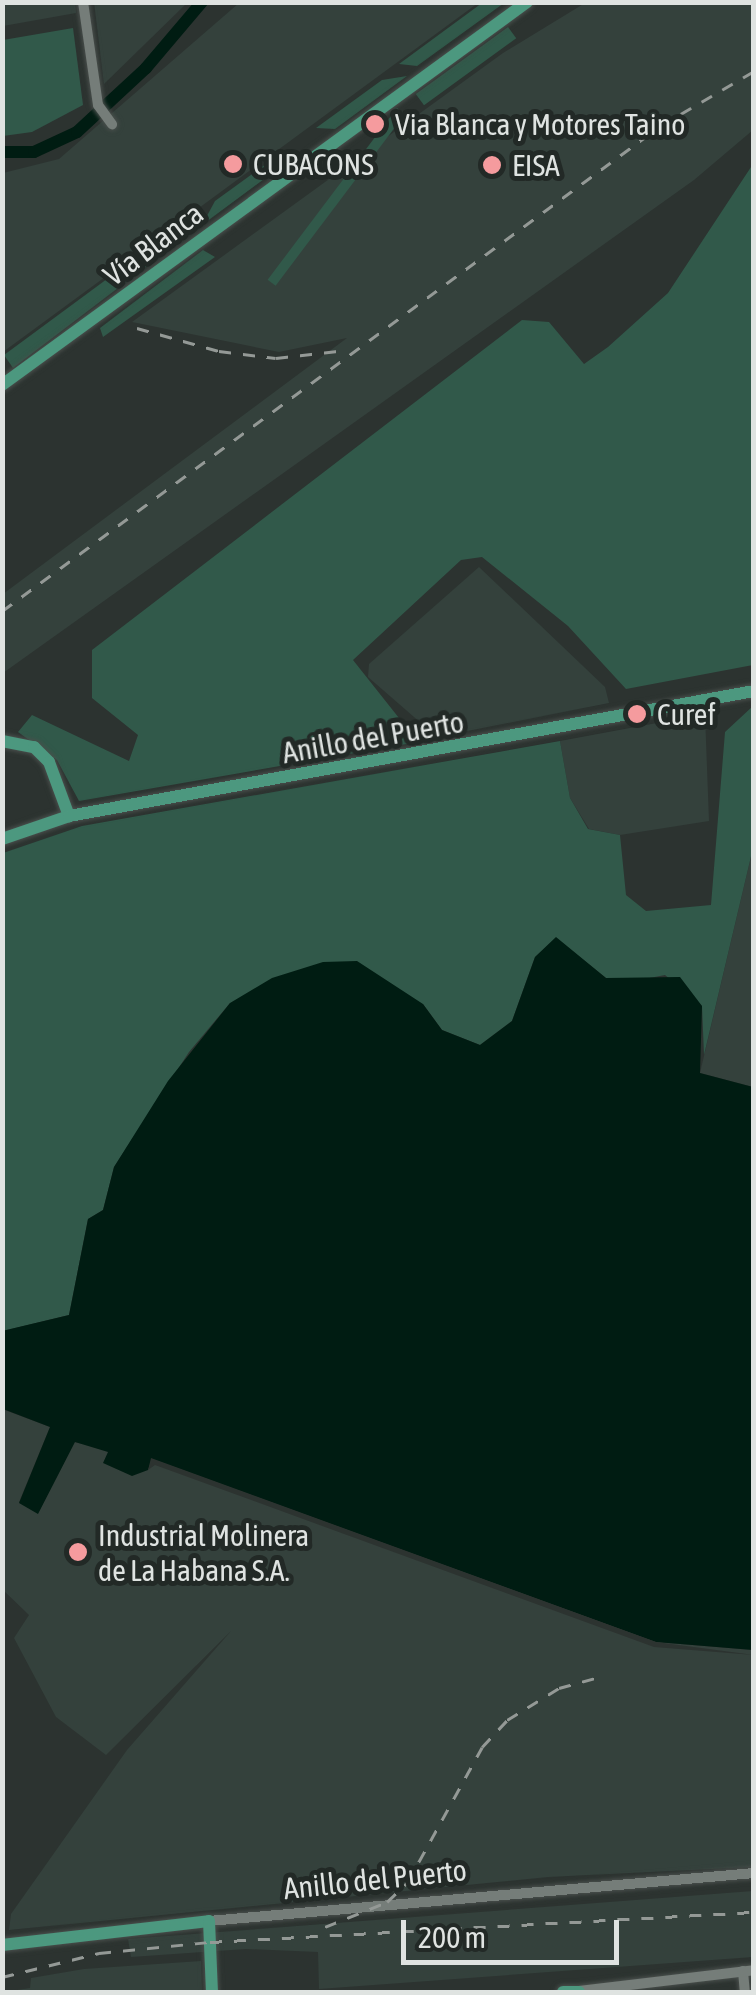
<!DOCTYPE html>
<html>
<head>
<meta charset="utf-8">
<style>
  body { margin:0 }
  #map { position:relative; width:756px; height:1995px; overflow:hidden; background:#2c3330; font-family:"Asap Condensed",sans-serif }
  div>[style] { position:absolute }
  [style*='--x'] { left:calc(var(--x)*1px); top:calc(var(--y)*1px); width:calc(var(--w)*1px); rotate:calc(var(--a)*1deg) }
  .built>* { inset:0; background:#34413c }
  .green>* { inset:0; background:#31594a; transform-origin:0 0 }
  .water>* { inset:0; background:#001c12 }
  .pier>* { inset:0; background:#2c3330 }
  .river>* { height:12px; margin:-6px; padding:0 6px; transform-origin:6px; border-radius:6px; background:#001c12 }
  .roads { filter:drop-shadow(0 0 2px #494f4c) drop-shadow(0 0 2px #494f4c) }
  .minor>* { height:10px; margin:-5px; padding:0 5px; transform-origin:5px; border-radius:5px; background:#757d79 }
  .major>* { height:12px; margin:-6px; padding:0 6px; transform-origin:6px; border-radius:6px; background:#4c987f }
  .rail>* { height:2.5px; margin-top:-1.25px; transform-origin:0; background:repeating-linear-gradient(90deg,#949996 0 12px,transparent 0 24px) }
  .dots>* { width:28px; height:28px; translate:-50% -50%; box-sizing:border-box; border:5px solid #222926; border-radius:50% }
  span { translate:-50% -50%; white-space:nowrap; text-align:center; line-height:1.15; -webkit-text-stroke:10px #222926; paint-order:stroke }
  .poi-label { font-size:30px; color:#dfe3e1 }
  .left { translate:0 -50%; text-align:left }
  .street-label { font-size:30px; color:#dfe3e1 }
  .frame { position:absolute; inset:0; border:5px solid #dfe3e1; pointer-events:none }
  .scale { position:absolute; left:401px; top:1920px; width:218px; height:45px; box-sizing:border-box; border:5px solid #dfe3e1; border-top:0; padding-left:12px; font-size:30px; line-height:35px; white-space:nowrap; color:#dfe3e1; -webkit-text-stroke:8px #222926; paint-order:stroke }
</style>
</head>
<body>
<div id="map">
  <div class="built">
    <div style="clip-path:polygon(3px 2px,75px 3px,76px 13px,3px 26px)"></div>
    <div style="clip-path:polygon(94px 2px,187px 2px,187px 3px,104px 84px)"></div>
    <div style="clip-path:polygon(239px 3px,478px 3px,3px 352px,3px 173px,59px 159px)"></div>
    <div style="clip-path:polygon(585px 3px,753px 3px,753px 130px,694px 180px,3px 673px,3px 594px,347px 338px,279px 352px,132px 322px,503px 53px)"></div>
    <div style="clip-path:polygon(479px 567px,605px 687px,609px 703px,437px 737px,368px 677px,369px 664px)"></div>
    <div style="clip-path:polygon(705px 714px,709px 821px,620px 835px,589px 829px,570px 798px,560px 741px)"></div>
    <div style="clip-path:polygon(753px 848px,753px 1087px,700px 1073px)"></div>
    <div style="clip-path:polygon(2px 1409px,50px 1427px,19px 1502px,38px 1513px,74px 1442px,151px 1458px,656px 1642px,753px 1650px,753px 1867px,548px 1877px,9px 1930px,11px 1914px,127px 1750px,231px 1631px,106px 1755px,56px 1717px,14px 1638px,29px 1615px,3px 1590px)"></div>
    <div style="clip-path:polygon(753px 1891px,753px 1957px,319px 1989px,318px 1952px,246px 1949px,131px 1957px,128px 1939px)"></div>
    <div style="clip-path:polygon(201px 1961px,202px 1992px,5px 1992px,30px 1988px,31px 1978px,84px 1969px)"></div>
  </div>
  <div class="green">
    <div style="clip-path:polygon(482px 3px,504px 3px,417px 66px,399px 64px)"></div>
    <div style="left:508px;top:27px;width:14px;height:114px;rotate:54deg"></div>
    <div style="clip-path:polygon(73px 28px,83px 105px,32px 132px,3px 136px,3px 40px)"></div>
    <div style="clip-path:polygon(407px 76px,335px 129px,316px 128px,382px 80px)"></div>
    <div style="left:397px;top:108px;width:10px;height:215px;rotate:37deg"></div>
    <div style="clip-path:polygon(277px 156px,275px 171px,202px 225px,215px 201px)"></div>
    <div style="clip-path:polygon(753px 164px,753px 665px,626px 689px,568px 626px,482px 557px,461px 560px,353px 660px,418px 742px,79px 801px,57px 760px,18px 732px,32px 715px,129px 761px,138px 735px,92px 698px,92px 650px,522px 320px,549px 322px,584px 364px,608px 347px,668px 293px)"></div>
    <div style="clip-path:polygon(191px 217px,185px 237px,13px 368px,4px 355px)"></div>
    <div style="clip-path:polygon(203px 250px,215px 257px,103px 337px,100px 328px)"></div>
    <div style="clip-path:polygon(753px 706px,753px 848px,704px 1055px,702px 1006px,665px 975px,629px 982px,606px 978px,556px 938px,535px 957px,512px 1021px,480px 1045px,442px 1030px,423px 1004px,230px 1003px,189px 1052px,114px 1167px,103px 1210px,88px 1219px,69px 1315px,3px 1331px,3px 853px,82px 826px,560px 741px,570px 798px,588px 829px,620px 835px,626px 895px,646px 911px,711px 905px,725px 732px)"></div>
  </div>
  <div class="water">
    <div style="clip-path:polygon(556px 937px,606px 978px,680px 977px,702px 1006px,700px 1073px,753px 1087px,753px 1650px,656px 1642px,152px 1459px,148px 1470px,132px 1476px,103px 1463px,108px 1452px,75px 1442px,38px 1514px,19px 1503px,50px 1427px,3px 1409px,2px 1331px,69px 1315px,88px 1219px,103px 1210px,114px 1167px,168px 1081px,230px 1003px,272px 978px,323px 962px,357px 961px,423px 1004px,442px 1030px,480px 1045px,512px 1021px,535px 957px)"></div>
  </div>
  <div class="pier">
    <div style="clip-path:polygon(151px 1458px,656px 1642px,754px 1655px,654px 1647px,155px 1465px,148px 1470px)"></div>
  </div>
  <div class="river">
    <div style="--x:2;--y:152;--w:32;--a:0"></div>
    <div style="--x:34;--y:152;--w:47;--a:-24.9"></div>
    <div style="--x:77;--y:132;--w:94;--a:-42.8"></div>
    <div style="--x:146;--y:68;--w:87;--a:-49.7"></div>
  </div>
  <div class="roads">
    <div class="minor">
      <div style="--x:83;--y:2;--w:104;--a:81.7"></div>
      <div style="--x:98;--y:105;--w:24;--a:54"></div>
      <div style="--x:209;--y:1921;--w:547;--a:-5.03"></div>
      <div style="--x:743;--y:1971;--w:21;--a:85"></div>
      <div style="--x:579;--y:1991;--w:176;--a:-6.8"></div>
    </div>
    <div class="major">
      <div style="--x:2;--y:385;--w:650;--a:-36.11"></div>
      <div style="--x:2;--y:741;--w:33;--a:11"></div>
      <div style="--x:34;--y:747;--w:21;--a:45"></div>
      <div style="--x:49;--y:762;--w:58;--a:69.7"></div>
      <div style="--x:2;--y:839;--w:71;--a:-18.9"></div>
      <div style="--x:69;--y:816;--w:696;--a:-10.34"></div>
      <div style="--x:2;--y:1945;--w:208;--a:-6.6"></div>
      <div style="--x:209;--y:1921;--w:71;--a:87.6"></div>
      <div style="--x:563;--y:1992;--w:16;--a:0"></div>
    </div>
  </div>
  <div class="rail">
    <div style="--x:137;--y:328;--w:85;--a:15.7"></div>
    <div style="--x:219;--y:351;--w:57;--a:7"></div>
    <div style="--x:276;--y:358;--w:62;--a:-6.4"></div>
    <div style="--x:2;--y:611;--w:817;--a:-36.39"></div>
    <div style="--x:660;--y:126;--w:109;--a:-30.3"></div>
    <div style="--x:325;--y:1927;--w:67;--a:-22"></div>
    <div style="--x:387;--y:1902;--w:28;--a:-44"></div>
    <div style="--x:407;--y:1883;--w:155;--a:-61.1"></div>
    <div style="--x:482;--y:1747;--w:37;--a:-47"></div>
    <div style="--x:507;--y:1720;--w:61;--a:-31.6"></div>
    <div style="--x:559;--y:1688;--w:41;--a:-15.4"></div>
    <div style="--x:2;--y:1977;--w:100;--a:-13.9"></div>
    <div style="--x:99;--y:1953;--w:112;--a:-5.7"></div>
    <div style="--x:210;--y:1942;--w:545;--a:-3.16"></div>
  </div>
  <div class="dots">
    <div style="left:375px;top:124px;background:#f59b9e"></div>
    <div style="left:233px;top:164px;background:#f59b9e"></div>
    <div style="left:492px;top:165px;background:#f59b9e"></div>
    <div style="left:637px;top:714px;background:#f59b9e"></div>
    <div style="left:78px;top:1552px;background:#f59b9e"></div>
  </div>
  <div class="poi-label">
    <span class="left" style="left:395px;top:124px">Via Blanca y Motores Taino</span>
    <span class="left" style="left:253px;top:164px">CUBACONS</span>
    <span class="left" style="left:512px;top:165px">EISA</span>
    <span class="left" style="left:657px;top:714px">Curef</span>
    <span class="left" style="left:98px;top:1552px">Industrial Molinera<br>de La Habana S.A.</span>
  </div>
  <div class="street-label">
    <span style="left:153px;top:244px;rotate:-37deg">Vía Blanca</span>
    <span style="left:373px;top:737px;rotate:-10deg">Anillo del Puerto</span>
    <span style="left:375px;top:1879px;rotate:-6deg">Anillo del Puerto</span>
  </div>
  <div class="frame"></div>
  <div class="scale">200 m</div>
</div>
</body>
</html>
